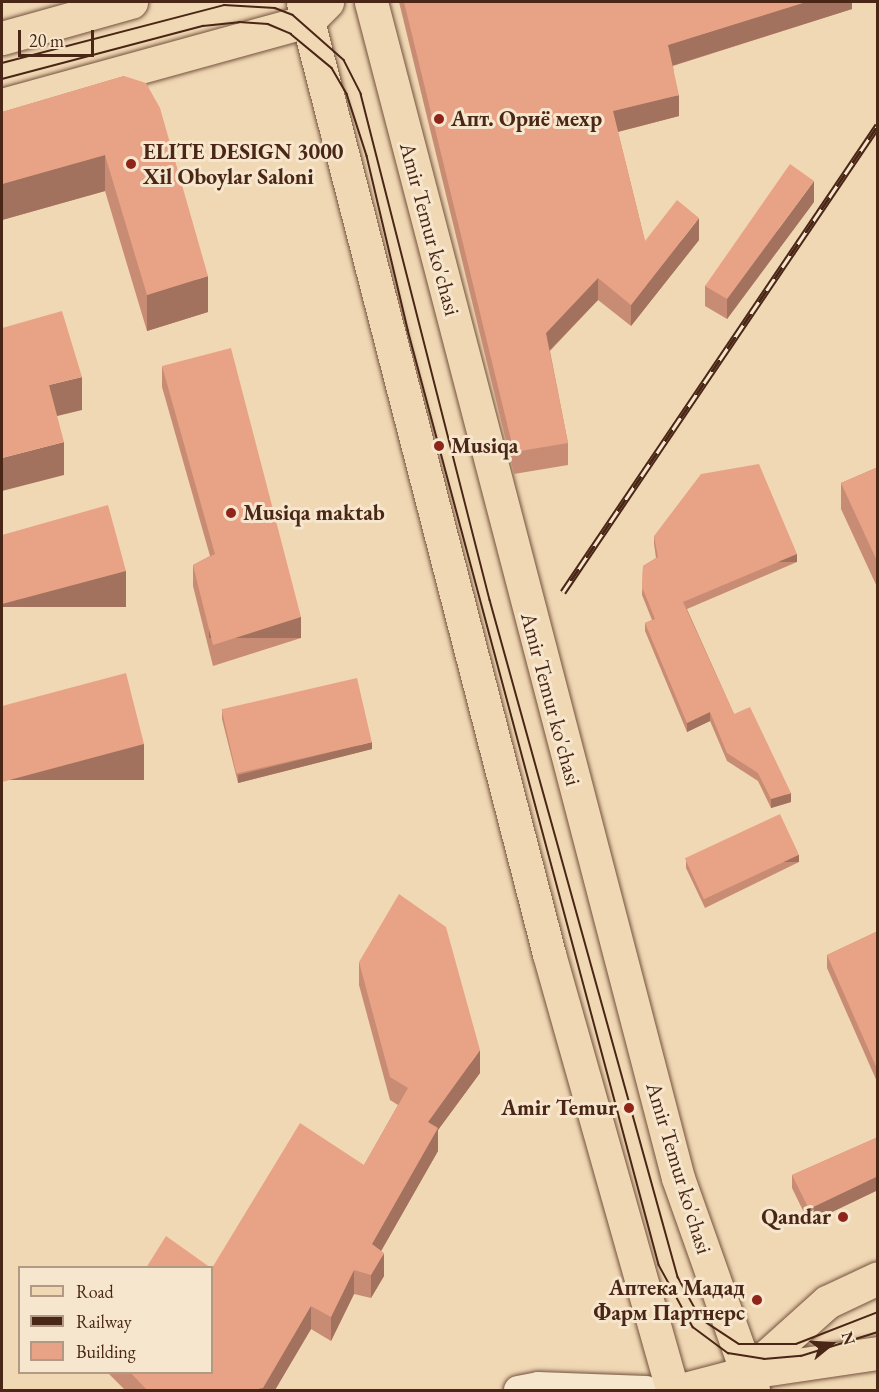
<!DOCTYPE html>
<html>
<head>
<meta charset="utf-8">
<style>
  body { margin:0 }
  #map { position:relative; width:879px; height:1392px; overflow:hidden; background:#f1d8b4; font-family:"EB Garamond",serif }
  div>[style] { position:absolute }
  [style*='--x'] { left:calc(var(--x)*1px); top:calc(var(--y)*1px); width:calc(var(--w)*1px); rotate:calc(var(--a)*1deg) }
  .roads { filter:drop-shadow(0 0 2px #73523d) drop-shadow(0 0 2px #73523d) }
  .minor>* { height:28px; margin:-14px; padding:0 14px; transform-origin:14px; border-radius:14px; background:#f6e6ce }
  .major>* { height:33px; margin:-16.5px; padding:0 16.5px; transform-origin:16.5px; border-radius:16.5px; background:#f1d8b4 }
  .tram>* { height:1.5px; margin:-0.75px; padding:0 0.75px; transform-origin:0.75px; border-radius:0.75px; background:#492615 }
  .rail>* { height:7px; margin-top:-3.5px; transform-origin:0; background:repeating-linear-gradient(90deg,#f6e6ce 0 14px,#492615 0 28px); box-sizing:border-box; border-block:2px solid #492615 }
  .wall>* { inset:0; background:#c88c74 }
  .shaded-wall>* { inset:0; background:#a2725e; transform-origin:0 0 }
  .building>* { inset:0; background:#e8a387; transform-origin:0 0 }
  .dots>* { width:16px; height:16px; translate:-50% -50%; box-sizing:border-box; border:3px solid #f6e6ce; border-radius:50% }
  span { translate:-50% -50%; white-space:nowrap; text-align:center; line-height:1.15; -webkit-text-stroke:6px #f6e6ce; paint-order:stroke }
  .poi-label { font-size:22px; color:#492615; font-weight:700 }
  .left { translate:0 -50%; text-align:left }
  .right { translate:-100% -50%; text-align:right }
  .street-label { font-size:22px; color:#492615 }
  .frame { position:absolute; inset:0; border:3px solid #492615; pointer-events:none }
  .legend { position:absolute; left:18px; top:1266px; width:195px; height:108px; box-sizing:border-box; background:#f6e6ce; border:2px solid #b19984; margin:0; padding:8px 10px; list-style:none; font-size:18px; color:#492615 }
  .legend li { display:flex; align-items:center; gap:12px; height:30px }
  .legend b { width:30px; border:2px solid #b19984 }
  .north { position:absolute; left:801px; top:1314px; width:60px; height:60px; -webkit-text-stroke:4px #f6e6ce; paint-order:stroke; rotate:72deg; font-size:16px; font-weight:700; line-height:24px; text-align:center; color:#492615 }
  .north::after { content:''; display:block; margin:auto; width:21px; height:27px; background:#492615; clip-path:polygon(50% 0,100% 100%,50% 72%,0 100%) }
  .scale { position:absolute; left:18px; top:30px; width:76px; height:27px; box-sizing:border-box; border:3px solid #492615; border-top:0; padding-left:8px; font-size:18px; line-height:21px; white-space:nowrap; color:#492615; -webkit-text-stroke:4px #f6e6ce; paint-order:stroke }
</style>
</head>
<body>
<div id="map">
  <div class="roads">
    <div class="minor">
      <div style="--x:518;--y:1390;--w:20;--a:-11"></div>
      <div style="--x:538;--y:1386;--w:108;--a:2.1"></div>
    </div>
    <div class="major">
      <div style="--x:303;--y:2;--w:983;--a:75.51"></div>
      <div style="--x:549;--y:954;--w:453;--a:74.2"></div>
      <div style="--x:371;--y:2;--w:1215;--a:75.37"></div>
      <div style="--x:678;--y:1178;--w:225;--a:70.5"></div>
      <div style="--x:2;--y:38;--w:134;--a:-15.6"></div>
      <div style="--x:2;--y:105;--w:317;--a:-15.4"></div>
      <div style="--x:308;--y:21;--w:27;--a:-45"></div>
      <div style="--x:749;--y:1372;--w:105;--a:-41.9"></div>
      <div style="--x:827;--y:1302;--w:56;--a:-25.2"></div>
      <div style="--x:681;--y:1390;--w:70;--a:-14.8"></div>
      <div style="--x:749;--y:1372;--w:130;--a:-8.4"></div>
    </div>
  </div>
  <div class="tram">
    <div style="--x:2;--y:63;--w:229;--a:-14.6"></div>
    <div style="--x:224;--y:5;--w:51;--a:3.4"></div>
    <div style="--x:275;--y:8;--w:19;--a:21"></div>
    <div style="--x:293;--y:15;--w:68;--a:41.4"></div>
    <div style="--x:344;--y:60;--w:38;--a:63"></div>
    <div style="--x:361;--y:94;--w:522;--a:75.7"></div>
    <div style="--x:490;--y:600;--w:703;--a:74.48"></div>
    <div style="--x:678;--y:1277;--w:48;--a:61.3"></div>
    <div style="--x:701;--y:1319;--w:45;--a:33.3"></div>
    <div style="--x:739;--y:1344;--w:57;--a:0"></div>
    <div style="--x:796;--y:1344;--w:88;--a:-21.3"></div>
    <div style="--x:2;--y:79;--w:208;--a:-14.8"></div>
    <div style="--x:203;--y:26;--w:36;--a:-6"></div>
    <div style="--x:239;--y:22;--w:29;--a:4"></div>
    <div style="--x:268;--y:24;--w:25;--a:23"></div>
    <div style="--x:291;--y:34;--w:53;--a:39.7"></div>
    <div style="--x:332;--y:68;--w:30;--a:60"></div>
    <div style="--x:347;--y:94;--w:65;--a:72.1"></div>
    <div style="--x:367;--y:156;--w:179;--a:76.7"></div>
    <div style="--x:408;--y:330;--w:968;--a:74.97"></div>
    <div style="--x:659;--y:1265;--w:71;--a:61.3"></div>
    <div style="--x:693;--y:1327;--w:44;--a:36.6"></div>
    <div style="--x:728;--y:1353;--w:36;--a:9"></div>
    <div style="--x:764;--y:1359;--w:37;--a:-5"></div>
    <div style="--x:801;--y:1356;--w:81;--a:-17.3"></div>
  </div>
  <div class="rail">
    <div style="--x:563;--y:592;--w:563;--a:-56"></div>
  </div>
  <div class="wall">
    <div style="clip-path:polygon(399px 2px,852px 2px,852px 9px,673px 66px,679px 116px,618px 132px,645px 241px,699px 240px,631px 326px,598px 300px,550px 351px,568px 443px,568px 465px,514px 474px)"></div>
    <div style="clip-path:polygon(124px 76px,208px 312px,147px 331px,105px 191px,2px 220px,2px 112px)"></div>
    <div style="clip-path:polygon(814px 202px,727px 319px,705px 306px,705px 286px)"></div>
    <div style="clip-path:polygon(162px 366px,301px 638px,213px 666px,193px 586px,193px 565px,210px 556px,162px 387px)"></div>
    <div style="clip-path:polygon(878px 467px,878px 589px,841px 509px,841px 483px)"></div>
    <div style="clip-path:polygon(654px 536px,797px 562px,687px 609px,734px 714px,791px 802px,771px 808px,758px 781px,727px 761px,710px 721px,687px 732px,645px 631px,645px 623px,652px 620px,642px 595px,643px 566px,656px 558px,654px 544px)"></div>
    <div style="clip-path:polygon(222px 711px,372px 749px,238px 783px,222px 719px)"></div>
    <div style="clip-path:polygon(686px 861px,799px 862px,705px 908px,686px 868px)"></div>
    <div style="clip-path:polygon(878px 931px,878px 1084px,827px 968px,827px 955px)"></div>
    <div style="clip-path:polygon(359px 962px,480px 1073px,438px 1130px,438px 1151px,381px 1251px,384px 1276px,371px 1298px,354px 1294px,331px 1341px,311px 1329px,275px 1390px,125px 1390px,107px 1372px,212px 1372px,364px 1165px,398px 1105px,390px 1100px,359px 985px)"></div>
    <div style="clip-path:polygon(878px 1137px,878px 1190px,809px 1223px,792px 1188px,792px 1175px)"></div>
  </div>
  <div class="shaded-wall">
    <div style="clip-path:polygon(806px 2px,852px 2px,852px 9px,668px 67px,668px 45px)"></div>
    <div style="clip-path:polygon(679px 95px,679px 116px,613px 133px,613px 111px)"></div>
    <div style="clip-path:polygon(105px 155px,105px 191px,2px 220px,2px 184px)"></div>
    <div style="clip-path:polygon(814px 181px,814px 202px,727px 319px,727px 299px)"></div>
    <div style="clip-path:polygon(699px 218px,699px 240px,631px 326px,631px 305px)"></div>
    <div style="clip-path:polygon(208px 276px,208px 312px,147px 331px,147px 295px)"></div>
    <div style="clip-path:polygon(598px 278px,598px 300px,546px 354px,546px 333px)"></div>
    <div style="clip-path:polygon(82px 377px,82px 410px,49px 418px,49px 385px)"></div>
    <div style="clip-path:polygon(64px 442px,64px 475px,2px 491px,2px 458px)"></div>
    <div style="left:797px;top:554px;width:8px;height:124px;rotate:90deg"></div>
    <div style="left:126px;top:571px;width:36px;height:128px;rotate:90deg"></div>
    <div style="left:301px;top:617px;width:21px;height:92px;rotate:90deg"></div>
    <div style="clip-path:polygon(710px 712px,710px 721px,687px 732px,687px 723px)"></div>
    <div style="clip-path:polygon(372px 742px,372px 749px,238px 783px,238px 775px)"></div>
    <div style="left:144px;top:744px;width:36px;height:147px;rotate:90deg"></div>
    <div style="clip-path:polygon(791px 793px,791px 802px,771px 808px,771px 799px)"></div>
    <div style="left:799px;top:855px;width:7px;height:105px;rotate:90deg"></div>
    <div style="clip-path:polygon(480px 1050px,480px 1073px,438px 1130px,438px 1151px,372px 1267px,372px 1244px,428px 1122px)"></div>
    <div style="clip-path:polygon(878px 1176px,878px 1190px,809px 1223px,809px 1209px)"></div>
    <div style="clip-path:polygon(384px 1253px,384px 1276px,371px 1298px,371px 1275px)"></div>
    <div style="clip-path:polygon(354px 1270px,354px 1294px,331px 1341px,331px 1317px)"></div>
    <div style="clip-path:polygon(311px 1306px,311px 1329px,275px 1390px,252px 1390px)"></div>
  </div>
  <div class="building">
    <div style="clip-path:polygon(404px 2px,806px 2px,668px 45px,679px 95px,613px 111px,645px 241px,677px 200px,699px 218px,631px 305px,598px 278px,546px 333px,568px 443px,514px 452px)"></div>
    <div style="clip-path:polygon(124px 76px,146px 83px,160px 108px,208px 276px,147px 295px,105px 155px,2px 184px,2px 112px)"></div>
    <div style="clip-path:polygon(790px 164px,814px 181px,727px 299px,705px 286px)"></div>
    <div style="clip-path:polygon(62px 311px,82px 377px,49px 385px,64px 442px,2px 458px,2px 328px)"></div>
    <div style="clip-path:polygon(231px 348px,301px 617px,213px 645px,193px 565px,215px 554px,162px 366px)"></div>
    <div style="clip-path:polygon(759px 464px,797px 554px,683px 602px,734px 714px,750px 707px,791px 793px,771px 799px,758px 773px,727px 753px,710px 712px,687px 723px,645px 623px,655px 619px,642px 587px,643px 566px,658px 557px,654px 536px,701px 474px)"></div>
    <div style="clip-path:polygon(878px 467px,878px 563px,841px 483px)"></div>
    <div style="clip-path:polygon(108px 505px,126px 571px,2px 604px,2px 535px)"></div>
    <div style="clip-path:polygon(126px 673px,144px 744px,2px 782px,2px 706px)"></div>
    <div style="left:357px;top:678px;width:66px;height:139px;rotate:77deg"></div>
    <div style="left:780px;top:814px;width:45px;height:105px;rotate:65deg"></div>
    <div style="clip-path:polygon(399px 894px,446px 927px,480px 1050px,428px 1122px,438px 1128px,372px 1244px,384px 1253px,371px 1275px,354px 1270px,331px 1317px,311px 1306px,263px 1388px,252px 1390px,147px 1390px,130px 1372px,212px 1372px,212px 1268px,300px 1123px,364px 1165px,408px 1088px,390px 1077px,359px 962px)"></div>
    <div style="clip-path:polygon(878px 931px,878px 1071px,827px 955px)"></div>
    <div style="clip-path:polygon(878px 1137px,878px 1176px,809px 1209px,792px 1175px)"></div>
    <div style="clip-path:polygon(166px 1236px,211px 1268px,146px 1268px)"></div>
  </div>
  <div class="dots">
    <div style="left:439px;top:119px;background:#8f2418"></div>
    <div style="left:131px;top:164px;background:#8f2418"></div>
    <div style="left:439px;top:446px;background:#8f2418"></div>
    <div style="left:231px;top:513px;background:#8f2418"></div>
    <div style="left:629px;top:1108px;background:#8f2418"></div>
    <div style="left:843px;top:1217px;background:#8f2418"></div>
    <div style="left:757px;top:1300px;background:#8f2418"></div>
  </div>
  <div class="poi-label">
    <span class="left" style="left:451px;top:119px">Апт. Ориё мехр</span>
    <span class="left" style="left:143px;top:164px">ELITE DESIGN 3000<br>Xil Oboylar Saloni</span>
    <span class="left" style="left:451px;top:446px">Musiqa</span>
    <span class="left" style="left:243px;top:513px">Musiqa maktab</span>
    <span class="right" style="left:617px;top:1108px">Amir Temur</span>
    <span class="right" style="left:831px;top:1217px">Qandar</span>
    <span class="right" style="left:745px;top:1300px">Аптека Мадад<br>Фарм Партнерс</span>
  </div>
  <div class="street-label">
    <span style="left:430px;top:229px;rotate:75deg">Amir Temur ko'chasi</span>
    <span style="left:551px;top:699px;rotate:75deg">Amir Temur ko'chasi</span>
    <span style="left:679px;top:1168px;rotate:73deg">Amir Temur ko'chasi</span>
  </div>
  <div class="frame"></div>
  <ul class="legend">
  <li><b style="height:8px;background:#f1d8b4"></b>Road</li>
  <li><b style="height:8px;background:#492615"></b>Railway</li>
  <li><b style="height:16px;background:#e8a387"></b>Building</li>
  </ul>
  <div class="north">N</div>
  <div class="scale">20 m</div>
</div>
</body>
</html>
